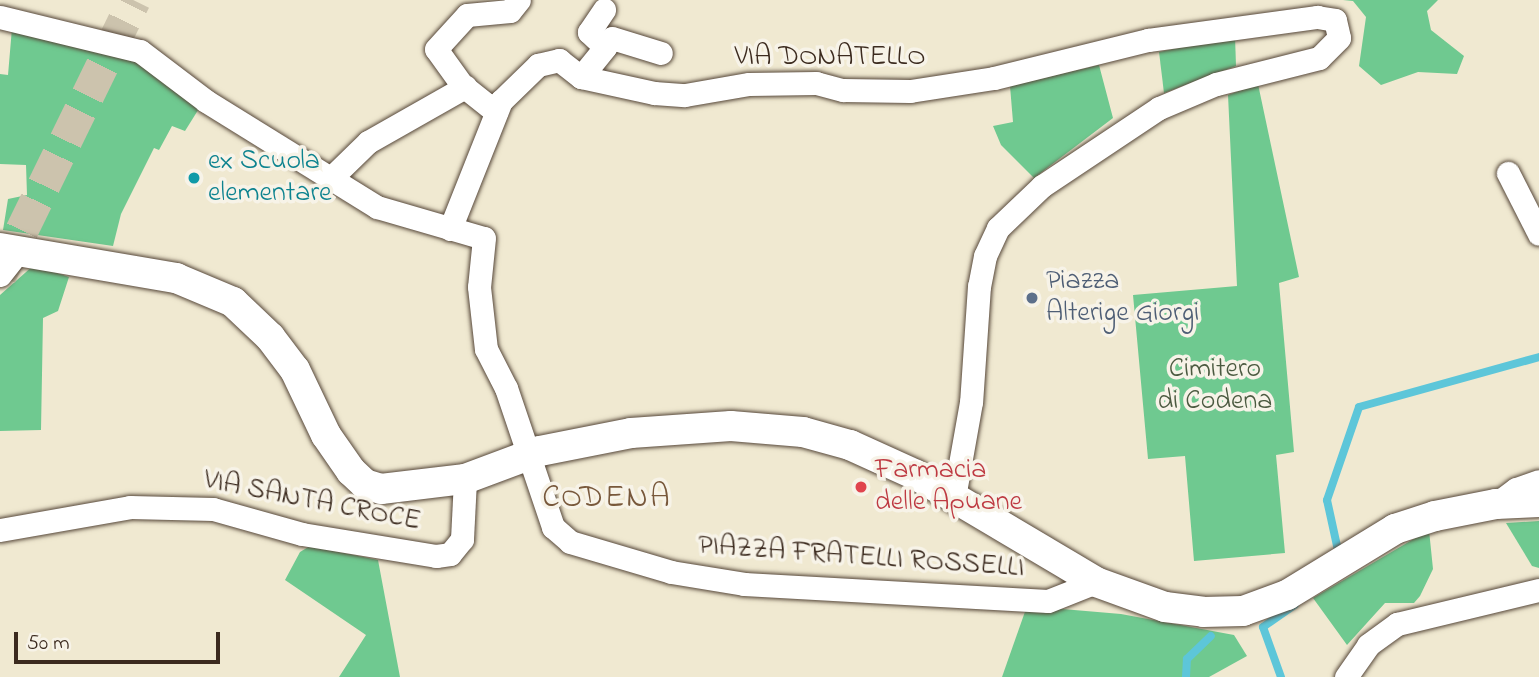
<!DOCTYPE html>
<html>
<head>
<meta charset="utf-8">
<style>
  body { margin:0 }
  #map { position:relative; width:1539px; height:677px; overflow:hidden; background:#f0e9d1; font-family:"Indie Flower",sans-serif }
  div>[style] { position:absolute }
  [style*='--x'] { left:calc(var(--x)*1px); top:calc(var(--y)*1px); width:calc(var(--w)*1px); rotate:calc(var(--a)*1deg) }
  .green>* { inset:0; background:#6fc990 }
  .stream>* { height:8px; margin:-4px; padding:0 4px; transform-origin:4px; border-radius:4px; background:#5dc6d9 }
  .secondary-tunnel>* { height:33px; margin-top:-16.5px; transform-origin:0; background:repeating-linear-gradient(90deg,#ccc3ad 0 33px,transparent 0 50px) }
  .roads { filter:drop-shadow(0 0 2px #564739) drop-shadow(0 0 2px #564739) }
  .minor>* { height:23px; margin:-11.5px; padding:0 11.5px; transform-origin:11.5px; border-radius:11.5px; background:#fff }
  .tertiary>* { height:30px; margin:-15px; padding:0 15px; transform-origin:15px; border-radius:15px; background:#fff }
  .dots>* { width:19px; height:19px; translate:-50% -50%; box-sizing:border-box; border:4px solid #f7f3e8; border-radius:50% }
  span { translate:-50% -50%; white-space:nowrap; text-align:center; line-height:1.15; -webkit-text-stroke:7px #f7f3e8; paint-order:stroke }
  .street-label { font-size:28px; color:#3b2a1e }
  .culture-label { font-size:28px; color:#0d838f }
  .left { translate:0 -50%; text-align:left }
  .service-label { font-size:28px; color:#4e5e75 }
  .park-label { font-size:28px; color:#4b5a40 }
  .health-label { font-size:28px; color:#be3a42 }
  .quarter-label { font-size:32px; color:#78583b; letter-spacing:2px }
  .scale { position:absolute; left:14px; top:632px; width:206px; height:32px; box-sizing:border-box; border:4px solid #3b2a1e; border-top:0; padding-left:9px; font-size:21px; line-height:24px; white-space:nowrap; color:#3b2a1e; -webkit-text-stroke:5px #f7f3e8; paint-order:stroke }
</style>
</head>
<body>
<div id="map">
  <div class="green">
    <div style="clip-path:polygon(1343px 0,1438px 0,1427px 11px,1431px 30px,1464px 56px,1457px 74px,1418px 72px,1381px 85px,1359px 66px,1366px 17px,1353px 1px)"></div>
    <div style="clip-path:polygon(12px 28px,120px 51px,200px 107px,185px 131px,172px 126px,159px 150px,154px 148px,121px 214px,113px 246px,3px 230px,8px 199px,27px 195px,26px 165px,0 164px,0 74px,8px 75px)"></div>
    <div style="clip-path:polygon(1235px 36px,1236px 66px,1164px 93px,1159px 52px)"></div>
    <div style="clip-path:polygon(1099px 65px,1113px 118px,1034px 178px,1001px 145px,993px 126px,1013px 122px,1010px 86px)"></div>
    <div style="clip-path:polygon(1258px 84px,1299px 277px,1279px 283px,1294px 452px,1276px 455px,1285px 553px,1194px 561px,1185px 456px,1148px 459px,1133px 295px,1237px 286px,1228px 95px)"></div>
    <div style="clip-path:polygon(34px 265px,69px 277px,58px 311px,43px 318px,41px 430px,0 431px,0 295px)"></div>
    <div style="clip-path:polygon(1539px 521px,1539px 568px,1532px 566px,1506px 523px)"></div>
    <div style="clip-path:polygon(1429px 530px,1433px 569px,1420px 596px,1414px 603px,1385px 603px,1347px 645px,1313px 598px)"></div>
    <div style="clip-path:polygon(310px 546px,378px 560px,400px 677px,339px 677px,366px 635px,285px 580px,300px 552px)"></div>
    <div style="clip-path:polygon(1027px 606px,1121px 614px,1234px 635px,1247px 656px,1209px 677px,1002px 677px)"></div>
  </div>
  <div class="stream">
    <div style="--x:1339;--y:555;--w:56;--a:-102.3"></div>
    <div style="--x:1327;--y:500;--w:98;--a:-71"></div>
    <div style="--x:1359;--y:407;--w:187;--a:-15.5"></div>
    <div style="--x:1186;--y:677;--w:18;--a:-87"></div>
    <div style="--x:1187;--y:659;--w:33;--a:-44"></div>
    <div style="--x:1281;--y:677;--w:53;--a:-109.8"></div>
    <div style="--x:1263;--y:627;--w:39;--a:-35"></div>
  </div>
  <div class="secondary-tunnel">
    <div style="--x:0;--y:275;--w:306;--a:-64"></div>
  </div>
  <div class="roads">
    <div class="minor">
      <div style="--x:0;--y:17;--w:144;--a:13.7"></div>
      <div style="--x:140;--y:51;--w:83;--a:37.1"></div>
      <div style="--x:206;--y:101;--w:201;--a:31.8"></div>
      <div style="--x:377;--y:207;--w:111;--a:16.2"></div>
      <div style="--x:484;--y:238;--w:49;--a:95.8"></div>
      <div style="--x:479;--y:287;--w:62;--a:83.6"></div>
      <div style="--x:486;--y:349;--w:44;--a:62.9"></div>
      <div style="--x:506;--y:388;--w:147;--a:71.3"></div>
      <div style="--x:553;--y:527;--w:23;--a:41"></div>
      <div style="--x:570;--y:542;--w:105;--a:16.5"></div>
      <div style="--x:671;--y:572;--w:74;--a:9.3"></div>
      <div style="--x:744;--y:584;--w:304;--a:3.2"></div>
      <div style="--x:1048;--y:601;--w:52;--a:-21.6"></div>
      <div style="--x:605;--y:47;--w:11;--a:-52"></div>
      <div style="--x:612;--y:38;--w:51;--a:17"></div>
      <div style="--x:581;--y:77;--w:38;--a:-51"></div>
      <div style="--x:605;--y:47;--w:22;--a:-137"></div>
      <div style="--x:589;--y:32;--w:27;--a:-56"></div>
      <div style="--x:496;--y:112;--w:43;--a:-141.5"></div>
      <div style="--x:462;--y:85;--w:44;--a:-125.8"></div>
      <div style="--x:436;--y:49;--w:46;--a:-47.6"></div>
      <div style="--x:467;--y:15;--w:43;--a:-5.3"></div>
      <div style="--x:510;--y:11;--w:14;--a:-51"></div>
      <div style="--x:1508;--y:173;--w:68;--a:63.1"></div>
      <div style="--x:330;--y:179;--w:53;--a:-44.2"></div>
      <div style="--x:368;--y:142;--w:112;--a:-29.6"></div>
      <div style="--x:450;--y:229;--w:138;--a:-68.3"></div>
      <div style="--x:501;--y:101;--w:52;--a:-44.2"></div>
      <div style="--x:538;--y:65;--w:22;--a:-13"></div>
      <div style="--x:559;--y:60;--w:28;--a:38"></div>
      <div style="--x:581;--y:77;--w:75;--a:12.4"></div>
      <div style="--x:654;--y:93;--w:31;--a:4"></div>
      <div style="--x:685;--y:95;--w:65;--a:-9.8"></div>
      <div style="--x:749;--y:84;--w:67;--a:-0.9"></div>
      <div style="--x:816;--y:83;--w:28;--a:15"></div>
      <div style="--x:843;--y:90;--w:67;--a:0.9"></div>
      <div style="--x:910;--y:91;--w:85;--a:-8.8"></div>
      <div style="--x:994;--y:78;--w:159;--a:-13.9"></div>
      <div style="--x:1148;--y:40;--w:171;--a:-7.8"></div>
      <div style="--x:1317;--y:17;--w:18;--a:9"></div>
      <div style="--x:1335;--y:20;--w:18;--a:77"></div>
      <div style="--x:1339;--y:38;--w:28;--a:135"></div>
      <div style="--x:1319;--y:58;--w:106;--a:165.8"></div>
      <div style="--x:1216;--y:84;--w:62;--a:157.2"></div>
      <div style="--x:1159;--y:108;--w:141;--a:146.3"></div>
      <div style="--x:1042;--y:186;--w:61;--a:136.3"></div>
      <div style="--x:998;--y:228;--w:31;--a:115"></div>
      <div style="--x:985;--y:256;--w:31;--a:101"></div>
      <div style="--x:979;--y:286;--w:116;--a:93.9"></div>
      <div style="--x:971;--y:402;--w:97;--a:100.1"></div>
      <div style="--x:0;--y:275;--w:31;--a:-52"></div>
      <div style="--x:1496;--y:504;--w:25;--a:-37"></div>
      <div style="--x:1516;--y:489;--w:24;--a:-19"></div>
      <div style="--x:0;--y:530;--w:132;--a:-10"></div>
      <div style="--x:130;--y:507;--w:83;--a:1.4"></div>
      <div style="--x:213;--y:509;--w:92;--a:15.7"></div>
      <div style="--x:302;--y:534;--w:136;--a:9.3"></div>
      <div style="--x:436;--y:556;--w:14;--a:-8"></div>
      <div style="--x:450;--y:554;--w:19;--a:-51"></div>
      <div style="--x:462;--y:539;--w:60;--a:-87.1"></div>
      <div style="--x:1346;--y:677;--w:39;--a:-55"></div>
      <div style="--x:1368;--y:645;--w:36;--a:-36"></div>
      <div style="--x:1397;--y:624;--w:146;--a:-13.5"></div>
    </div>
    <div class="tertiary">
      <div style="--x:0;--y:248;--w:179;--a:9.7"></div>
      <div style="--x:176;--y:278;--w:62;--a:22.8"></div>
      <div style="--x:233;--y:302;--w:51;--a:43.4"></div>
      <div style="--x:270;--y:337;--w:41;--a:52.9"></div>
      <div style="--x:295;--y:370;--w:72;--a:64.5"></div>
      <div style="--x:326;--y:435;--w:44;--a:55.2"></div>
      <div style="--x:351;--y:471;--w:19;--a:43"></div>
      <div style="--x:365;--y:484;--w:17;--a:17"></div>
      <div style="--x:381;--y:489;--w:85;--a:-6.8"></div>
      <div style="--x:465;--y:479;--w:80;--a:-20.5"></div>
      <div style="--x:540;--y:451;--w:93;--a:-11.2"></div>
      <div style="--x:631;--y:433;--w:100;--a:-4"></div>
      <div style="--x:731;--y:426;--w:72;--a:4.8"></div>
      <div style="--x:803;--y:432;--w:49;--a:15.5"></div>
      <div style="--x:850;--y:445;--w:72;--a:24.4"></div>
      <div style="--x:916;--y:475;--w:209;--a:30.7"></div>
      <div style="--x:1096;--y:582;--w:73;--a:19.9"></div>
      <div style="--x:1165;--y:607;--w:38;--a:7"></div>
      <div style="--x:1203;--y:612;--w:40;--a:-1.4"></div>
      <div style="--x:1243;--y:611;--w:47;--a:-20"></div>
      <div style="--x:1287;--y:595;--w:127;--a:-31.4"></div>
      <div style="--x:1395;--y:529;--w:42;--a:-18"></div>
      <div style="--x:1435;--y:516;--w:62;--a:-11.1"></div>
      <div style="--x:1496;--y:504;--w:43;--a:-2.7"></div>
    </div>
  </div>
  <div class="dots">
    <div style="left:194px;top:178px;background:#0f9aa8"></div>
    <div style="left:1032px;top:298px;background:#5c6f8a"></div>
    <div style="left:861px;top:487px;background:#e0444e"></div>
  </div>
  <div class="street-label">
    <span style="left:830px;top:58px">VIA DONATELLO</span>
    <span style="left:312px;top:502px;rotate:11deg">VIA SANTA CROCE</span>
    <span style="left:861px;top:558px;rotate:4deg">PIAZZA FRATELLI ROSSELLI</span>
  </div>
  <div class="culture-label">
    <span class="left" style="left:208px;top:178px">ex Scuola<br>elementare</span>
  </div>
  <div class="service-label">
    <span class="left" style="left:1046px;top:298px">Piazza<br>Alterige Giorgi</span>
  </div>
  <div class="park-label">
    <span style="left:1215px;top:386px">Cimitero<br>di Codena</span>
  </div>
  <div class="health-label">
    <span class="left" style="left:875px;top:487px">Farmacia<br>delle Apuane</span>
  </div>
  <div class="quarter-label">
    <span style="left:607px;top:499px">CODENA</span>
  </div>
  <div class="scale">50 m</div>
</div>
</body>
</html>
